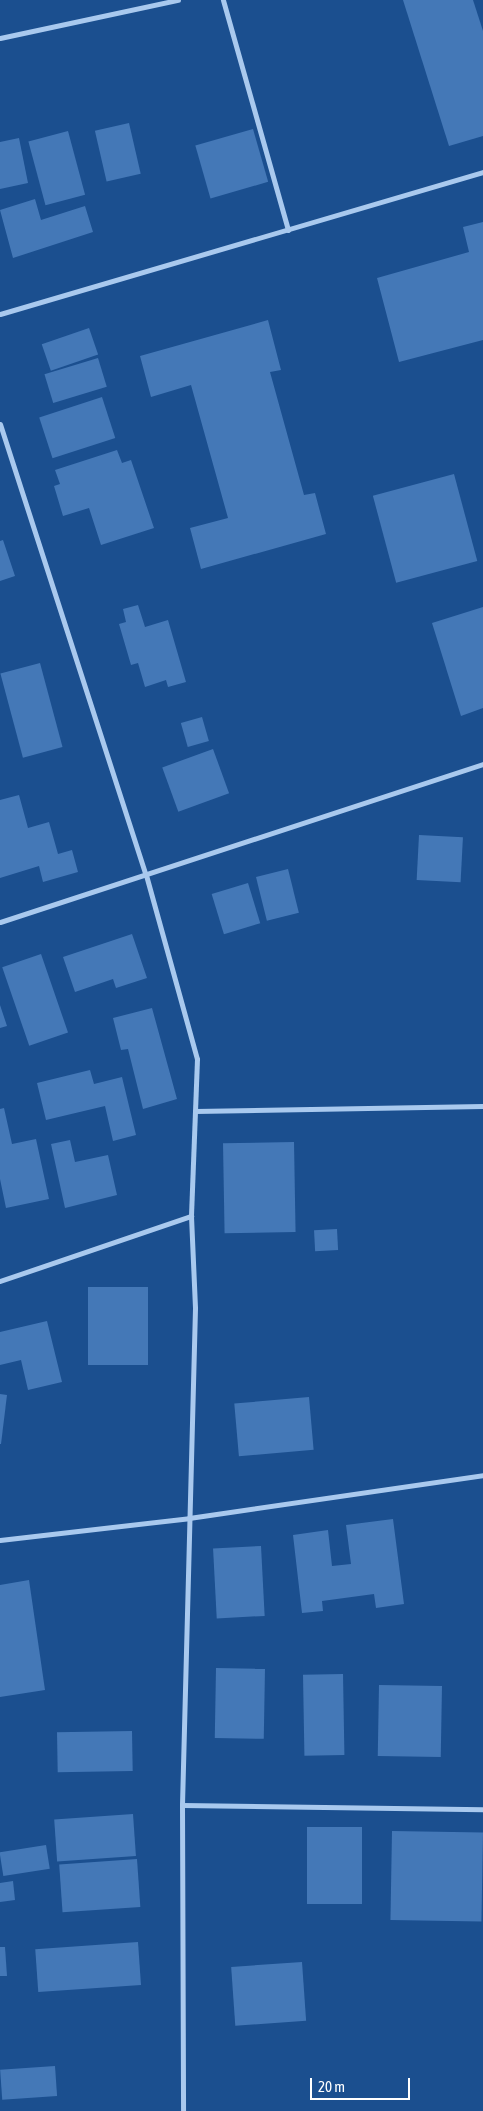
<!DOCTYPE html>
<html>
<head>
<meta charset="utf-8">
<style>
  body { margin:0 }
  #map { position:relative; width:483px; height:2111px; overflow:hidden; background:#1b4f8f; font-family:"Asap Condensed",sans-serif }
  div>[style] { position:absolute }
  [style*='--x'] { left:calc(var(--x)*1px); top:calc(var(--y)*1px); width:calc(var(--w)*1px); rotate:calc(var(--a)*1deg) }
  .building>* { inset:0; background:#4478b7; transform-origin:0 0 }
  .street>* { height:5px; margin:-2.5px; padding:0 2.5px; transform-origin:2.5px; border-radius:2.5px; background:#a9c9ee }
  span { translate:-50% -50%; white-space:nowrap; text-align:center; line-height:1.15; -webkit-text-stroke:5px #1b4f8f; paint-order:stroke }
  .scale { position:absolute; left:310px; top:2078px; width:100px; height:22px; box-sizing:border-box; border:2px solid #fff; border-top:0; padding-left:6px; font-size:15px; line-height:18px; white-space:nowrap; color:#fff; -webkit-text-stroke:4px #1b4f8f; paint-order:stroke }
</style>
</head>
<body>
<div id="map">
  <div class="building">
    <div style="clip-path:polygon(403px 0,473px 0,483px 31px,483px 136px,449px 146px)"></div>
    <div style="left:129px;top:123px;width:52px;height:35px;rotate:77deg"></div>
    <div style="left:253px;top:129px;width:55px;height:60px;rotate:74deg"></div>
    <div style="left:68px;top:131px;width:66px;height:41px;rotate:75deg"></div>
    <div style="clip-path:polygon(19px 138px,28px 183px,0 189px,0 142px)"></div>
    <div style="clip-path:polygon(35px 199px,41px 220px,85px 206px,93px 232px,13px 258px,0 210px)"></div>
    <div style="clip-path:polygon(483px 222px,483px 340px,399px 362px,377px 278px,469px 252px,463px 227px)"></div>
    <div style="clip-path:polygon(268px 320px,281px 370px,270px 372px,304px 495px,315px 493px,326px 534px,201px 569px,190px 528px,228px 518px,191px 385px,151px 397px,140px 356px)"></div>
    <div style="left:89px;top:328px;width:28px;height:50px;rotate:71deg"></div>
    <div style="left:98px;top:358px;width:30px;height:56px;rotate:73deg"></div>
    <div style="left:102px;top:397px;width:43px;height:66px;rotate:72deg"></div>
    <div style="clip-path:polygon(117px 450px,122px 463px,131px 460px,154px 528px,101px 545px,89px 508px,63px 516px,54px 486px,60px 484px,55px 470px)"></div>
    <div style="left:454px;top:474px;width:90px;height:84px;rotate:75deg"></div>
    <div style="clip-path:polygon(3px 540px,15px 576px,0 581px,0 541px)"></div>
    <div style="clip-path:polygon(138px 605px,145px 627px,168px 620px,186px 682px,168px 687px,166px 680px,145px 687px,138px 663px,131px 665px,119px 624px,126px 622px,123px 609px)"></div>
    <div style="clip-path:polygon(483px 607px,483px 708px,461px 716px,432px 623px)"></div>
    <div style="left:40px;top:663px;width:87px;height:41px;rotate:75deg"></div>
    <div style="left:202px;top:717px;width:25px;height:22px;rotate:74deg"></div>
    <div style="left:213px;top:749px;width:47px;height:54px;rotate:70deg"></div>
    <div style="clip-path:polygon(19px 795px,28px 828px,49px 822px,58px 854px,72px 850px,78px 872px,43px 882px,39px 866px,0 878px,0 800px)"></div>
    <div style="left:419px;top:835px;width:44px;height:45px;rotate:3deg"></div>
    <div style="left:288px;top:869px;width:45px;height:33px;rotate:76deg"></div>
    <div style="left:248px;top:883px;width:42px;height:38px;rotate:73deg"></div>
    <div style="clip-path:polygon(132px 934px,147px 978px,116px 988px,113px 979px,75px 992px,63px 957px)"></div>
    <div style="left:41px;top:954px;width:83px;height:41px;rotate:71deg"></div>
    <div style="clip-path:polygon(0 1005px,7px 1026px,0 1028px)"></div>
    <div style="clip-path:polygon(152px 1008px,177px 1099px,143px 1109px,128px 1049px,121px 1050px,113px 1018px)"></div>
    <div style="clip-path:polygon(90px 1070px,94px 1084px,122px 1077px,136px 1135px,113px 1141px,105px 1106px,46px 1120px,37px 1083px)"></div>
    <div style="clip-path:polygon(4px 1108px,12px 1144px,36px 1139px,49px 1199px,6px 1208px,0 1179px,0 1109px)"></div>
    <div style="clip-path:polygon(70px 1140px,75px 1162px,108px 1155px,117px 1195px,65px 1208px,51px 1144px)"></div>
    <div style="left:294px;top:1142px;width:90px;height:71px;rotate:89deg"></div>
    <div style="left:337px;top:1229px;width:21px;height:23px;rotate:87deg"></div>
    <div style="left:88px;top:1287px;width:60px;height:78px"></div>
    <div style="clip-path:polygon(47px 1321px,62px 1382px,28px 1390px,21px 1360px,0 1365px,0 1332px)"></div>
    <div style="clip-path:polygon(0 1394px,7px 1395px,1px 1444px,0 1444px)"></div>
    <div style="left:309px;top:1397px;width:53px;height:75px;rotate:85deg"></div>
    <div style="clip-path:polygon(393px 1519px,404px 1604px,376px 1608px,374px 1594px,322px 1601px,323px 1611px,302px 1613px,293px 1535px,328px 1530px,332px 1566px,351px 1564px,346px 1525px)"></div>
    <div style="left:261px;top:1546px;width:70px;height:48px;rotate:87deg"></div>
    <div style="clip-path:polygon(29px 1580px,45px 1690px,0 1697px,0 1585px)"></div>
    <div style="left:216px;top:1668px;width:49px;height:70px;rotate:1deg"></div>
    <div style="left:343px;top:1674px;width:81px;height:40px;rotate:89deg"></div>
    <div style="left:379px;top:1685px;width:63px;height:71px;rotate:1deg"></div>
    <div style="left:132px;top:1731px;width:40px;height:75px;rotate:89deg"></div>
    <div style="left:133px;top:1814px;width:42px;height:79px;rotate:86deg"></div>
    <div style="left:307px;top:1827px;width:55px;height:77px"></div>
    <div style="left:392px;top:1831px;width:91px;height:89px;rotate:1deg"></div>
    <div style="left:46px;top:1845px;width:24px;height:47px;rotate:81deg"></div>
    <div style="left:137px;top:1859px;width:48px;height:78px;rotate:86deg"></div>
    <div style="clip-path:polygon(13px 1881px,15px 1900px,0 1902px,0 1883px)"></div>
    <div style="left:138px;top:1942px;width:43px;height:103px;rotate:86deg"></div>
    <div style="clip-path:polygon(0 1947px,5px 1947px,7px 1976px,0 1976px)"></div>
    <div style="left:302px;top:1962px;width:59px;height:71px;rotate:86deg"></div>
    <div style="left:55px;top:2066px;width:30px;height:55px;rotate:86deg"></div>
  </div>
  <div class="street">
    <div style="--x:223;--y:0;--w:239;--a:74.2"></div>
    <div style="--x:0;--y:38;--w:182;--a:-12.1"></div>
    <div style="--x:0;--y:314;--w:503;--a:-16.38"></div>
    <div style="--x:0;--y:424;--w:474;--a:72.1"></div>
    <div style="--x:146;--y:875;--w:191;--a:74.5"></div>
    <div style="--x:197;--y:1059;--w:157;--a:92.2"></div>
    <div style="--x:191;--y:1216;--w:92;--a:87.5"></div>
    <div style="--x:195;--y:1308;--w:497;--a:91.5"></div>
    <div style="--x:182;--y:1805;--w:306;--a:89.8"></div>
    <div style="--x:0;--y:922;--w:508;--a:-18.11"></div>
    <div style="--x:195;--y:1111;--w:288;--a:-1"></div>
    <div style="--x:0;--y:1281;--w:202;--a:-18.8"></div>
    <div style="--x:0;--y:1540;--w:190;--a:-6.6"></div>
    <div style="--x:189;--y:1518;--w:297;--a:-8.3"></div>
    <div style="--x:182;--y:1805;--w:301;--a:0.8"></div>
  </div>
  <div class="scale">20 m</div>
</div>
</body>
</html>
